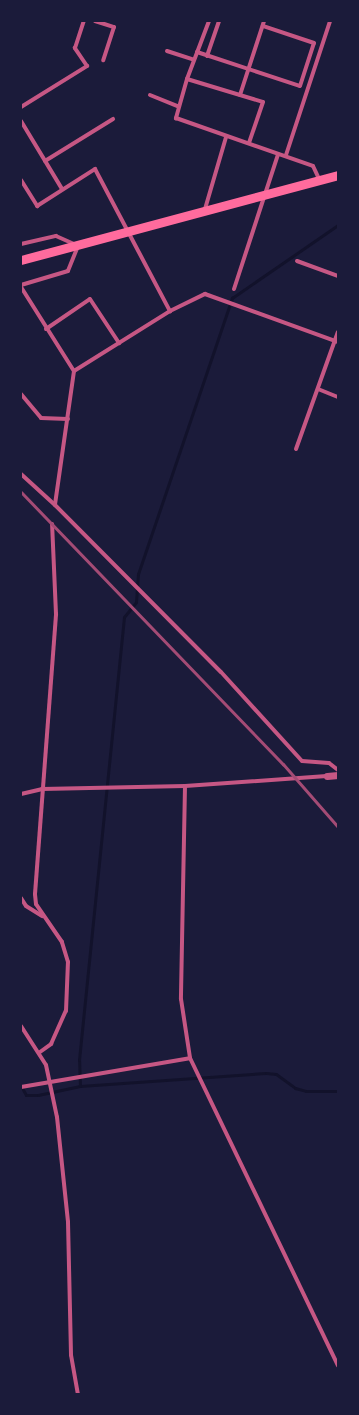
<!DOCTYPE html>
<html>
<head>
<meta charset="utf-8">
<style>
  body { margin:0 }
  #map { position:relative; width:359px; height:1415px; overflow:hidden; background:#1b1b3a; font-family:Quicksand,sans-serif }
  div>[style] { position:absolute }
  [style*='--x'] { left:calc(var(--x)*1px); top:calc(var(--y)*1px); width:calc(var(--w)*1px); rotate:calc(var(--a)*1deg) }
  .stream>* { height:3px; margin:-1.5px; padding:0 1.5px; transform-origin:1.5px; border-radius:1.5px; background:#12122b }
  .minor>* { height:4px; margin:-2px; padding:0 2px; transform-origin:2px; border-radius:2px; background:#c65784 }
  .tertiary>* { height:7px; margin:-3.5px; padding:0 3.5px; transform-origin:3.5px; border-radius:3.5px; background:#c65784 }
  .primary>* { height:9px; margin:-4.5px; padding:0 4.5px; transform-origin:4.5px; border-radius:4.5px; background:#ff6b9d }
  .rail>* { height:3px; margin:-1.5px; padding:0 1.5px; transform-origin:1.5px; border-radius:1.5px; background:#a44b75 }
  span { translate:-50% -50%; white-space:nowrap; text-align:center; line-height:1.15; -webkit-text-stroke:4px #1b1b3a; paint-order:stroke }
  .frame { position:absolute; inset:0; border:22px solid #1b1b3a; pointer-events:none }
</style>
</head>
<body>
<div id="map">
  <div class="stream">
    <div style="--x:21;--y:1086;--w:10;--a:61"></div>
    <div style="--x:26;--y:1095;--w:12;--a:0"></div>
    <div style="--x:38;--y:1095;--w:43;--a:-12.1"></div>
    <div style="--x:80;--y:1086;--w:186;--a:-4"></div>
    <div style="--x:266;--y:1073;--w:10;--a:6"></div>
    <div style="--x:276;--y:1074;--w:24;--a:36"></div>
    <div style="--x:295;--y:1088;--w:11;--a:15"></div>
    <div style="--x:306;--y:1091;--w:32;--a:0"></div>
    <div style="--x:80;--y:1086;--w:26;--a:-92"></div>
    <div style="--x:79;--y:1060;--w:445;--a:-84.2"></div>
    <div style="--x:124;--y:617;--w:19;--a:-51"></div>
    <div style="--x:136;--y:602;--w:28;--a:-86"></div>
    <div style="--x:138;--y:574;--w:292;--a:-71.2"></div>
    <div style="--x:232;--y:298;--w:129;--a:-34.6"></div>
  </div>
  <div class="minor">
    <div style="--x:95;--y:21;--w:20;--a:18"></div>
    <div style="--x:114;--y:27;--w:35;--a:108"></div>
    <div style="--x:209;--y:21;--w:62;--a:110.8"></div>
    <div style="--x:187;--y:79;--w:41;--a:105.8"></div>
    <div style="--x:176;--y:118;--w:145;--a:19.3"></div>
    <div style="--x:313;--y:166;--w:14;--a:65"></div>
    <div style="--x:167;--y:51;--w:28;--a:18"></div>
    <div style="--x:197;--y:52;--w:108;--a:18.3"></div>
    <div style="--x:300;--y:86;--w:45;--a:-72"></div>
    <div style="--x:314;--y:43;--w:54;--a:-161.6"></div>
    <div style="--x:207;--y:56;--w:37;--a:-71"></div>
    <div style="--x:187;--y:79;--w:79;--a:16.8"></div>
    <div style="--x:263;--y:102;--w:43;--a:108.9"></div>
    <div style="--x:150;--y:95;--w:31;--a:22"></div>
    <div style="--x:240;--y:95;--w:78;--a:-72"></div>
    <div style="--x:21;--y:107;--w:78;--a:-31.8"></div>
    <div style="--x:87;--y:66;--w:22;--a:-124"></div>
    <div style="--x:75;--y:48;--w:28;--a:-72"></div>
    <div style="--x:21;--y:121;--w:79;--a:58.9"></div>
    <div style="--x:286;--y:155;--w:141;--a:-71.8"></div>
    <div style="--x:45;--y:161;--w:80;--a:-31.7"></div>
    <div style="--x:21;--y:180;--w:31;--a:58"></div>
    <div style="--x:37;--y:206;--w:69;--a:-32.5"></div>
    <div style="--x:95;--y:169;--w:161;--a:62.2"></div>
    <div style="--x:205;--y:209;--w:75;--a:-73.7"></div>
    <div style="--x:21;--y:244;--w:36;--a:-13"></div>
    <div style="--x:56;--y:236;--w:24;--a:24"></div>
    <div style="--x:78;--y:246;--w:27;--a:112"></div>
    <div style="--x:68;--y:271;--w:49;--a:163.4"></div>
    <div style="--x:297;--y:261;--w:44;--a:20.1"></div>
    <div style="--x:21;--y:287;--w:99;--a:57.8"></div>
    <div style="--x:74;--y:371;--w:135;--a:98.1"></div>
    <div style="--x:234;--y:289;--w:142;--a:-71.9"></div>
    <div style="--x:46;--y:329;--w:53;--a:-34.3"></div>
    <div style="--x:90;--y:299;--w:53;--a:56.6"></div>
    <div style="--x:74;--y:371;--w:113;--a:-32"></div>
    <div style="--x:170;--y:311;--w:39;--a:-26"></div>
    <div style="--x:205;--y:294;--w:141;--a:19.8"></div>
    <div style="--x:318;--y:389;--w:22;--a:22"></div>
    <div style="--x:21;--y:394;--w:31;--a:50"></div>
    <div style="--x:41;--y:418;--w:27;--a:2"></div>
    <div style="--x:296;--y:449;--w:124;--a:-70.3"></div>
    <div style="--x:21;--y:474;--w:46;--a:42.4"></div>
    <div style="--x:55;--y:505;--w:235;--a:45.2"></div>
    <div style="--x:221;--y:672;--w:120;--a:47.7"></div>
    <div style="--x:302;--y:761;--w:27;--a:4"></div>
    <div style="--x:329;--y:763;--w:11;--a:38"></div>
    <div style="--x:185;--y:786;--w:213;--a:91.1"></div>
    <div style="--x:181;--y:999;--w:60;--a:81.3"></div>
    <div style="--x:190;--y:1058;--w:341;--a:64.3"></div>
    <div style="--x:21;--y:794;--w:22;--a:-13"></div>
    <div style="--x:42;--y:789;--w:143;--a:-1.2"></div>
    <div style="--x:185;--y:786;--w:142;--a:-4"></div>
    <div style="--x:21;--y:898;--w:9;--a:58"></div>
    <div style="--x:26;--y:906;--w:19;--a:32"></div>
    <div style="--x:21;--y:1026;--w:46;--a:57.3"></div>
    <div style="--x:46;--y:1065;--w:53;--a:78.1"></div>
    <div style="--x:57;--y:1117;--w:106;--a:84"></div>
    <div style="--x:68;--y:1222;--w:133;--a:88.7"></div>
    <div style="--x:71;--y:1355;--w:40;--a:80"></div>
    <div style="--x:40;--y:1052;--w:14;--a:-36"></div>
    <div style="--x:51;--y:1044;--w:36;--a:-66"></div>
    <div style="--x:66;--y:1011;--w:49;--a:-87.7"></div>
    <div style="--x:68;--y:962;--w:21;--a:-107"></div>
    <div style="--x:62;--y:942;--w:46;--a:-124.4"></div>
    <div style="--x:36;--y:904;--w:10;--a:-96"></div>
    <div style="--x:35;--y:894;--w:281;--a:-85.7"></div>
    <div style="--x:56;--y:614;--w:90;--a:-92.5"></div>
    <div style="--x:21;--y:1087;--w:171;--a:-9.7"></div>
  </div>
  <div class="tertiary">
    <div style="--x:327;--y:776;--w:11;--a:-5"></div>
  </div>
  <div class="primary">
    <div style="--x:21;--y:260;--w:328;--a:-15"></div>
  </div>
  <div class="rail">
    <div style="--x:21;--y:492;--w:378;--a:46.1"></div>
    <div style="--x:283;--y:764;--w:84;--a:48.9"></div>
  </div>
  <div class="frame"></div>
</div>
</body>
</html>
